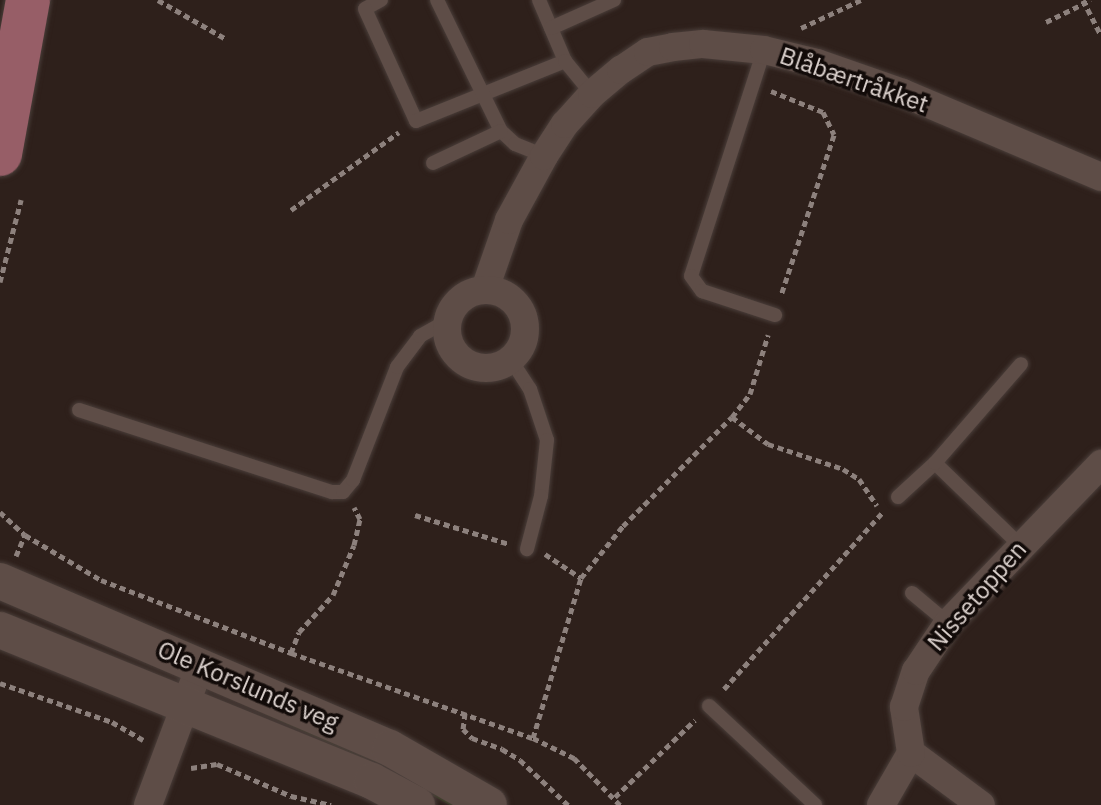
<!DOCTYPE html>
<html>
<head>
<meta charset="utf-8">
<style>
  body { margin:0 }
  #map { position:relative; width:1101px; height:805px; overflow:hidden; background:#2e201b; font-family:"IBM Plex Sans",sans-serif }
  div>[style] { position:absolute }
  [style*='--x'] { left:calc(var(--x)*1px); top:calc(var(--y)*1px); width:calc(var(--w)*1px); rotate:calc(var(--a)*1deg) }
  .green>* { inset:0; background:#2d4612 }
  .path>* { height:5px; margin-top:-2.5px; transform-origin:0; background:repeating-linear-gradient(90deg,#8d817d 0 6px,transparent 0 10px) }
  .roads { filter:drop-shadow(0 0 2px #4a3e3a) drop-shadow(0 0 2px #4a3e3a) }
  .service>* { height:14px; margin:-7px; padding:0 7px; transform-origin:7px; border-radius:7px; background:#5e4d47 }
  .minor>* { height:28px; margin:-14px; padding:0 14px; transform-origin:14px; border-radius:14px; background:#5e4d47 }
  .minor>.ring { margin:-14px; padding:0; box-sizing:content-box; background:none; border:28px solid #5e4d47; border-radius:50% }
  .tertiary>* { height:36px; margin:-18px; padding:0 18px; transform-origin:18px; border-radius:18px; background:#5e4d47 }
  .primary>* { height:44px; margin:-22px; padding:0 22px; transform-origin:22px; border-radius:22px; background:#975e67 }
  span { translate:-50% -50%; white-space:nowrap; text-align:center; line-height:1.15; -webkit-text-stroke:7px #120b09; paint-order:stroke }
  .street-label { font-size:24px; color:#ddd3cf }
</style>
</head>
<body>
<div id="map">
  <div class="green">
    <div style="clip-path:polygon(253px 709px,381px 763px,457px 805px,450px 805px,380px 766px)"></div>
  </div>
  <div class="path">
    <div style="--x:158;--y:0;--w:78;--a:29.8"></div>
    <div style="--x:1083;--y:0;--w:39;--a:63"></div>
    <div style="--x:1046;--y:22;--w:50;--a:-26.1"></div>
    <div style="--x:801;--y:28;--w:66;--a:-25"></div>
    <div style="--x:771;--y:91;--w:56;--a:22"></div>
    <div style="--x:823;--y:112;--w:25;--a:64"></div>
    <div style="--x:834;--y:135;--w:169;--a:108.3"></div>
    <div style="--x:291;--y:210;--w:133;--a:-35.8"></div>
    <div style="--x:0;--y:282;--w:85;--a:-75.6"></div>
    <div style="--x:732;--y:417;--w:45;--a:36.9"></div>
    <div style="--x:768;--y:444;--w:79;--a:18.4"></div>
    <div style="--x:843;--y:469;--w:19;--a:32"></div>
    <div style="--x:859;--y:479;--w:32;--a:56"></div>
    <div style="--x:0;--y:512;--w:34;--a:43"></div>
    <div style="--x:25;--y:535;--w:88;--a:30.6"></div>
    <div style="--x:101;--y:580;--w:204;--a:21"></div>
    <div style="--x:291;--y:653;--w:256;--a:19.4"></div>
    <div style="--x:533;--y:738;--w:46;--a:26"></div>
    <div style="--x:574;--y:758;--w:66;--a:45.6"></div>
    <div style="--x:415;--y:515;--w:98;--a:17.1"></div>
    <div style="--x:545;--y:554;--w:43;--a:33.7"></div>
    <div style="--x:16;--y:556;--w:23;--a:-67"></div>
    <div style="--x:291;--y:653;--w:22;--a:-69"></div>
    <div style="--x:299;--y:632;--w:50;--a:-47.4"></div>
    <div style="--x:333;--y:595;--w:54;--a:-67.2"></div>
    <div style="--x:354;--y:545;--w:27;--a:-77"></div>
    <div style="--x:360;--y:519;--w:13;--a:-117"></div>
    <div style="--x:0;--y:683;--w:119;--a:19.2"></div>
    <div style="--x:112;--y:722;--w:36;--a:30"></div>
    <div style="--x:724;--y:689;--w:238;--a:-48.1"></div>
    <div style="--x:465;--y:713;--w:16;--a:97"></div>
    <div style="--x:463;--y:729;--w:13;--a:45"></div>
    <div style="--x:472;--y:738;--w:32;--a:20"></div>
    <div style="--x:502;--y:749;--w:21;--a:31"></div>
    <div style="--x:520;--y:760;--w:66;--a:43.2"></div>
    <div style="--x:533;--y:738;--w:167;--a:-73.3"></div>
    <div style="--x:581;--y:578;--w:67;--a:-51.1"></div>
    <div style="--x:623;--y:526;--w:154;--a:-45"></div>
    <div style="--x:732;--y:417;--w:29;--a:-52"></div>
    <div style="--x:750;--y:394;--w:62;--a:-73"></div>
    <div style="--x:191;--y:768;--w:26;--a:-9"></div>
    <div style="--x:217;--y:764;--w:81;--a:23.4"></div>
    <div style="--x:291;--y:796;--w:41;--a:12.7"></div>
    <div style="--x:615;--y:797;--w:111;--a:-43.9"></div>
  </div>
  <div class="roads">
    <div class="service">
      <div style="--x:381;--y:0;--w:18;--a:151"></div>
      <div style="--x:365;--y:9;--w:123;--a:65.5"></div>
      <div style="--x:416;--y:121;--w:161;--a:-21.9"></div>
      <div style="--x:437;--y:0;--w:146;--a:64"></div>
      <div style="--x:501;--y:131;--w:19;--a:43"></div>
      <div style="--x:515;--y:144;--w:31;--a:22"></div>
      <div style="--x:539;--y:0;--w:66;--a:66.9"></div>
      <div style="--x:565;--y:61;--w:43;--a:50.7"></div>
      <div style="--x:551;--y:28;--w:69;--a:-24"></div>
      <div style="--x:764;--y:50;--w:237;--a:107.9"></div>
      <div style="--x:691;--y:276;--w:19;--a:54"></div>
      <div style="--x:702;--y:291;--w:77;--a:18.2"></div>
      <div style="--x:433;--y:163;--w:75;--a:-25.2"></div>
      <div style="--x:511;--y:360;--w:35;--a:57"></div>
      <div style="--x:530;--y:389;--w:54;--a:71.6"></div>
      <div style="--x:547;--y:440;--w:56;--a:96.1"></div>
      <div style="--x:541;--y:496;--w:55;--a:104.8"></div>
      <div style="--x:79;--y:410;--w:266;--a:18"></div>
      <div style="--x:332;--y:492;--w:11;--a:0"></div>
      <div style="--x:343;--y:492;--w:16;--a:-50"></div>
      <div style="--x:353;--y:480;--w:121;--a:-68.7"></div>
      <div style="--x:397;--y:367;--w:39;--a:-53"></div>
      <div style="--x:420;--y:336;--w:31;--a:-29"></div>
      <div style="--x:935;--y:463;--w:118;--a:44"></div>
      <div style="--x:898;--y:497;--w:50;--a:-42.6"></div>
      <div style="--x:935;--y:463;--w:131;--a:-49"></div>
      <div style="--x:912;--y:593;--w:47;--a:39.8"></div>
      <div style="--x:709;--y:706;--w:145;--a:43"></div>
    </div>
    <div class="minor">
      <div style="--x:485;--y:289;--w:73;--a:-70.8"></div>
      <div style="--x:509;--y:220;--w:73;--a:-61.3"></div>
      <div style="--x:544;--y:156;--w:38;--a:-57"></div>
      <div style="--x:565;--y:124;--w:40;--a:-48"></div>
      <div style="--x:592;--y:94;--w:38;--a:-40"></div>
      <div style="--x:621;--y:70;--w:32;--a:-34"></div>
      <div style="--x:648;--y:52;--w:25;--a:-11"></div>
      <div style="--x:673;--y:47;--w:30;--a:-6"></div>
      <div style="--x:703;--y:44;--w:61;--a:5.6"></div>
      <div style="--x:764;--y:50;--w:55;--a:13.8"></div>
      <div style="--x:817;--y:63;--w:91;--a:19.2"></div>
      <div style="--x:903;--y:93;--w:215;--a:23"></div>
      <div class="ring" style="left:447px;top:290px;width:50px;height:50px"></div>
      <div style="--x:911;--y:753;--w:87;--a:36.6"></div>
      <div style="--x:148;--y:805;--w:148;--a:-69.5"></div>
      <div style="--x:881;--y:805;--w:60;--a:-60"></div>
      <div style="--x:911;--y:753;--w:47;--a:-98.7"></div>
      <div style="--x:904;--y:707;--w:38;--a:-72"></div>
      <div style="--x:916;--y:671;--w:58;--a:-56.3"></div>
      <div style="--x:948;--y:623;--w:221;--a:-46.1"></div>
    </div>
    <div class="tertiary">
      <div style="--x:0;--y:581;--w:424;--a:23.2"></div>
      <div style="--x:390;--y:748;--w:114;--a:29.9"></div>
      <div style="--x:0;--y:630;--w:401;--a:22.1"></div>
      <div style="--x:372;--y:781;--w:51;--a:28.1"></div>
    </div>
    <div class="primary">
      <div style="--x:0;--y:154;--w:157;--a:-79.7"></div>
    </div>
  </div>
  <div class="street-label">
    <span style="left:854px;top:80px;rotate:19deg">Blåbærtråkket</span>
    <span style="left:977px;top:596px;rotate:-49deg">Nissetoppen</span>
    <span style="left:248px;top:686px;rotate:23deg">Ole Korslunds veg</span>
  </div>
</div>
</body>
</html>
